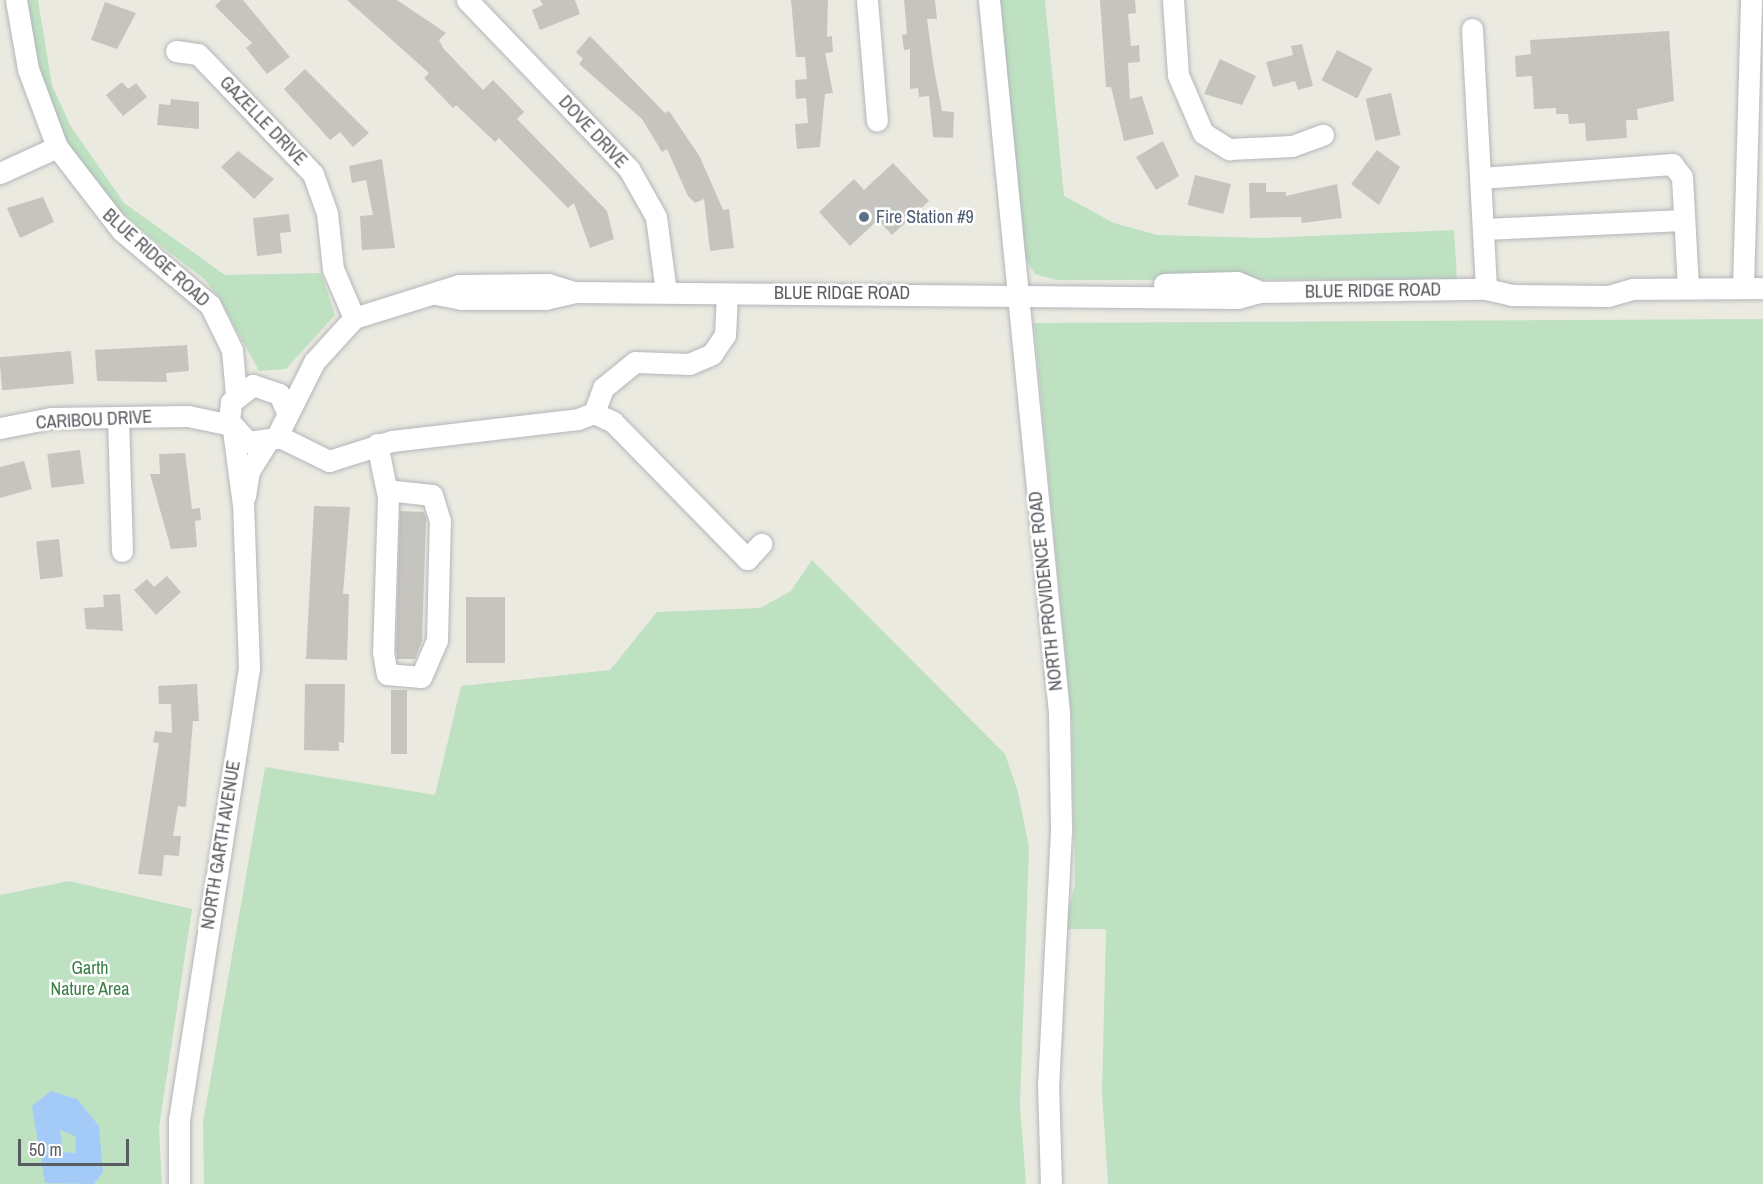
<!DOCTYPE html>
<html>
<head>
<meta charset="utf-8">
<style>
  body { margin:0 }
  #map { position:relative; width:1763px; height:1184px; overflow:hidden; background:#ebeae1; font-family:"Archivo Narrow",sans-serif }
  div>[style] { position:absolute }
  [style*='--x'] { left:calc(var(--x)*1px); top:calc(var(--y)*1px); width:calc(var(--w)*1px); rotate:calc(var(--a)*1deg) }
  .green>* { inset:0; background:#bee1c2 }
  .water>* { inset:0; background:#a4cbf8 }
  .building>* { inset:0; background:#c6c4be; transform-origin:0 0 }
  .roads { filter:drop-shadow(0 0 2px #b3b6ba) drop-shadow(0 0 2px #b3b6ba) }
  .minor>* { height:21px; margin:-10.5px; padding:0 10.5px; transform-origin:10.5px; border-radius:10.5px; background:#fff }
  .dots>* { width:16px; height:16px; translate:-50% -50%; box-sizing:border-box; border:3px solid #fff; border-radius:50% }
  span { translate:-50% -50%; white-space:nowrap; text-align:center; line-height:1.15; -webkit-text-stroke:5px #fff; paint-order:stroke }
  .street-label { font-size:18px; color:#595c60 }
  .service-label { font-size:18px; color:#4e5e75 }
  .left { translate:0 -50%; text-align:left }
  .park-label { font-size:18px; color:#3a7f44 }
  .scale { position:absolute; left:18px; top:1139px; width:111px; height:27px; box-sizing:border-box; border:3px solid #595c60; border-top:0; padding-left:8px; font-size:18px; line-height:21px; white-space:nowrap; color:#595c60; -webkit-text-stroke:4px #fff; paint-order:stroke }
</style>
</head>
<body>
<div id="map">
  <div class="green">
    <div style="clip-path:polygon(28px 0,38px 0,52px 85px,70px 125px,124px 203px,225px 275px,321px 273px,335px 315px,286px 369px,259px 371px,219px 297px,203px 278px,127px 220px,69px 149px,37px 64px)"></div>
    <div style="clip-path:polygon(1000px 0,1045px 0,1064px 196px,1114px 223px,1157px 235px,1265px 238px,1454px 230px,1457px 279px,1056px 280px,1035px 274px,1022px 253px)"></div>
    <div style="clip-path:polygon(1763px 319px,1763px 1184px,1108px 1184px,1102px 1093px,1106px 929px,1063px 929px,1075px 885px,1072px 726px,1034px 323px)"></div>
    <div style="clip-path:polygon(812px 560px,1005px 754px,1018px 792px,1029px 848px,1020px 1105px,1026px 1184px,204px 1184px,203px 1122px,265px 767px,435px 795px,461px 686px,610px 670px,657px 612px,760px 608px,791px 591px)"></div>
    <div style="clip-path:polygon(69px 881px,192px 909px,159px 1128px,162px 1184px,0 1184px,0 895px)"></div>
  </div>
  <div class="water">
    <div style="clip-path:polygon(evenodd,51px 1091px,77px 1099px,99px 1126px,103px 1172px,94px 1184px,45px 1183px,32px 1106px,51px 1091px,60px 1130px,75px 1136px,76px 1153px,63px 1152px,60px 1130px)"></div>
  </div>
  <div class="building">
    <div style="clip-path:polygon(221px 0,243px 0,290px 57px,267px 74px,246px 48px,252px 43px,215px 6px)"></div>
    <div style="clip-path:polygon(347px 0,397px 0,446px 33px,439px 40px,443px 48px,483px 90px,493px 80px,503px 90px,524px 112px,517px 119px,607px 211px,614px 239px,590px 248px,574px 203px,568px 208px,499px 138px,495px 142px,456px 105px,453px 108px,424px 78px,429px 73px)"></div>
    <div style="clip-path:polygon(540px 0,575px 0,580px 14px,540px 30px,532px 10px,543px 5px)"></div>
    <div style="clip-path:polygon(791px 0,828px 0,827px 37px,832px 36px,833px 52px,825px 53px,833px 93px,825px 94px,820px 147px,797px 149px,795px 124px,808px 123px,806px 98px,796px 99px,795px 80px,807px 79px,805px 57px,796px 57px)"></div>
    <div style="clip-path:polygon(904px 0,935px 0,937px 19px,927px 19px,934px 69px,942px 111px,954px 112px,953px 138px,933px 137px,929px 96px,919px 97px,918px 88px,910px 89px,910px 49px,904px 50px,902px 35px,907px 34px)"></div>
    <div style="clip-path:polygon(1100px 0,1135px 0,1136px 13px,1128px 14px,1131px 46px,1139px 45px,1140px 62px,1128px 63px,1130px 99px,1142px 96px,1154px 134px,1124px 141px,1111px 87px,1106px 87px)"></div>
    <div style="clip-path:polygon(105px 2px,136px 13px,117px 49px,91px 40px)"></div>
    <div style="clip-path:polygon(1669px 31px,1674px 101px,1637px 109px,1638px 120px,1626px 120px,1627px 138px,1586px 141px,1585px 123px,1569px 124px,1568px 114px,1556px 114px,1556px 108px,1534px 109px,1532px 76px,1516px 77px,1515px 56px,1531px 54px,1530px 40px)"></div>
    <div style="clip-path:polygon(590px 36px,665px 113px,669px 111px,700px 157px,723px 210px,729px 209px,734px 248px,710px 251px,704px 199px,695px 203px,688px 196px,667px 149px,662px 152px,642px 119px,579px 64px,583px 59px,576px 52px)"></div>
    <div style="clip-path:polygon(1302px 44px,1313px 86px,1298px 90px,1295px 81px,1273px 87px,1266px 62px,1293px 55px,1291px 46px)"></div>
    <div style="left:1337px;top:50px;width:40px;height:34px;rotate:27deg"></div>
    <div style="clip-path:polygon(1220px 59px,1256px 76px,1242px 105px,1204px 94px)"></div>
    <div style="clip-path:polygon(305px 69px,369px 133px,353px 147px,340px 132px,330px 140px,284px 89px)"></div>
    <div style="clip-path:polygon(122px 82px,128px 89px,136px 83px,147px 97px,123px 116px,106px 95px)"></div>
    <div style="left:1391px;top:93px;width:43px;height:26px;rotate:77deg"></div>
    <div style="clip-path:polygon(171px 99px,199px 102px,199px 129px,157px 125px,159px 104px,170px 105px)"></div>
    <div style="clip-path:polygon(1163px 141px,1179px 176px,1156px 190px,1136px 157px)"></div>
    <div style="clip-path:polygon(1377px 150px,1400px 167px,1379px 205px,1351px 184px)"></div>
    <div style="clip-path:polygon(238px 151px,274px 179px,254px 199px,221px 167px)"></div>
    <div style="clip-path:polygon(382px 159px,395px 248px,362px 250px,360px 216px,373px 215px,366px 180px,352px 183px,349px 166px)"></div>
    <div style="clip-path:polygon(893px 163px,929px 201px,892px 235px,878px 220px,850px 246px,819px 212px,854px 179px,864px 190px)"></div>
    <div style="left:1195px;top:175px;width:37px;height:31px;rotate:14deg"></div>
    <div style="clip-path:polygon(1249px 183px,1266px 183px,1266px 192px,1286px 192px,1286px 196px,1337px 184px,1342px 218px,1302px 223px,1301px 217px,1250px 218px)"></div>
    <div style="clip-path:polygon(43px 197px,54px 222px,20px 238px,7px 208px)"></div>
    <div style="clip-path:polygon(289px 214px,291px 232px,280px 233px,282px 253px,257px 256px,253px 218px)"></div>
    <div style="clip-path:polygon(187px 345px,189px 371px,166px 373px,167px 382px,97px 381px,95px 350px)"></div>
    <div style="left:71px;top:351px;width:33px;height:72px;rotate:85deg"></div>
    <div style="left:80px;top:450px;width:34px;height:33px;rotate:83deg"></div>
    <div style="clip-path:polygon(185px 453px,192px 509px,200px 508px,201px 520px,195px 521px,197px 547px,171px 549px,150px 474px,160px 474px,159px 454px)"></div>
    <div style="clip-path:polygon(24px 461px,32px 489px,0 498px,0 467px)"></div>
    <div style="clip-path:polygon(314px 506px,350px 507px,343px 594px,349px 594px,347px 660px,306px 659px)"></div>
    <div style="clip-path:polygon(400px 511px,424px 512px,426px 518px,422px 641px,415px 659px,397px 659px,396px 651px)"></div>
    <div style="left:59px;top:539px;width:38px;height:23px;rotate:84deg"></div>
    <div style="clip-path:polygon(167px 576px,181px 592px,156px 615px,134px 590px,147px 579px,154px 587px)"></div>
    <div style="clip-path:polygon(120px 594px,123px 631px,86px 629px,84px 608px,104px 607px,103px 595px)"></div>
    <div style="left:466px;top:597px;width:39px;height:66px"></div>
    <div style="clip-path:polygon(197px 684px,199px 721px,193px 721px,186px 807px,178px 806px,173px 836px,181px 836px,179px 856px,164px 855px,162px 876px,138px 874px,159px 743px,153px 742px,155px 731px,172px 733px,171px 704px,159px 704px,158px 686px)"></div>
    <div style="clip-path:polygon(305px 684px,345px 684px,344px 743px,339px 742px,339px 751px,304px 750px)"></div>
    <div style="left:391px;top:690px;width:16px;height:64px"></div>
  </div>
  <div class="roads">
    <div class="minor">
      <div style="--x:16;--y:0;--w:70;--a:80.1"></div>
      <div style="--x:28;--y:69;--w:83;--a:69.6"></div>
      <div style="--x:57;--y:147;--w:106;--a:52.3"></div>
      <div style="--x:122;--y:231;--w:115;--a:40.1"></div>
      <div style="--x:210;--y:305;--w:50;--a:63.9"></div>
      <div style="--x:232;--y:350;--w:45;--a:84.9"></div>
      <div style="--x:467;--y:0;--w:234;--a:46.2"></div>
      <div style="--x:629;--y:169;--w:55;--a:60.6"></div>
      <div style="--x:656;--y:217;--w:76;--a:82.4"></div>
      <div style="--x:867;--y:0;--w:121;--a:85.3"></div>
      <div style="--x:989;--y:0;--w:716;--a:84.39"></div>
      <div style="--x:1059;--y:713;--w:118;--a:89"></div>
      <div style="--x:1061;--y:831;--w:253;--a:92.9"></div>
      <div style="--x:1048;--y:1084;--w:100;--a:88.3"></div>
      <div style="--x:1173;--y:0;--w:75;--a:86.2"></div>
      <div style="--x:1178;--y:75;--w:63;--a:66.7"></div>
      <div style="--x:1203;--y:133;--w:31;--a:32"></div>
      <div style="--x:1229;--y:149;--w:63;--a:-2.7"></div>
      <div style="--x:1292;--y:146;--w:33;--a:-20"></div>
      <div style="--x:1472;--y:29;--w:260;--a:86.9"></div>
      <div style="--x:176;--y:51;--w:22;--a:8"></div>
      <div style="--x:198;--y:54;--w:166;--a:46.2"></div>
      <div style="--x:313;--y:174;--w:41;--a:70.3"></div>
      <div style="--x:327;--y:213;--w:56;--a:83.9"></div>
      <div style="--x:333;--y:269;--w:53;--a:66.8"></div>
      <div style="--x:0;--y:173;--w:63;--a:-24.5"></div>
      <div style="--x:1481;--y:178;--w:192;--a:-4.2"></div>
      <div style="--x:1672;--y:164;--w:16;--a:52"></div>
      <div style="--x:1682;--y:177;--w:111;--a:86.9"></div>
      <div style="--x:1483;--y:229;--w:201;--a:-2.6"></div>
      <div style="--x:1164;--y:284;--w:73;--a:-1.6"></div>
      <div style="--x:1237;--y:282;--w:25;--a:23"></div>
      <div style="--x:1743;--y:288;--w:288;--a:-88.4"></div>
      <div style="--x:436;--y:294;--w:25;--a:11"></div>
      <div style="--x:461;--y:299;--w:84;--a:0"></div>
      <div style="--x:545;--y:299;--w:31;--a:-13"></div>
      <div style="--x:575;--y:292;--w:662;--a:0.52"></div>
      <div style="--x:1237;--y:298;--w:24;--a:-15"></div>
      <div style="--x:1260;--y:292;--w:226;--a:-0.8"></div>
      <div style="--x:1486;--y:289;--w:26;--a:13"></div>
      <div style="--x:1511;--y:295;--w:97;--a:0.6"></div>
      <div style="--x:1608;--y:296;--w:26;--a:-16"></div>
      <div style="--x:1633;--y:289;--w:130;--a:-0.4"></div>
      <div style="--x:287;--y:412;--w:20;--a:-114"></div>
      <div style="--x:279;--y:394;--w:28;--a:-161"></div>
      <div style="--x:253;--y:385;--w:28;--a:142"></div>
      <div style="--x:231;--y:402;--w:19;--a:96"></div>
      <div style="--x:229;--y:421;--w:28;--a:48"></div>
      <div style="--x:248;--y:442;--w:28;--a:-8"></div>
      <div style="--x:276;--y:438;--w:85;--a:-63.4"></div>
      <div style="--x:314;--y:362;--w:59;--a:-47.7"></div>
      <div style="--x:354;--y:318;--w:110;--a:-17.4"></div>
      <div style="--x:459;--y:285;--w:89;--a:-0.6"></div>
      <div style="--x:548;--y:284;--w:24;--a:17"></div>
      <div style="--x:594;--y:413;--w:21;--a:25"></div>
      <div style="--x:613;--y:422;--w:192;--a:45.6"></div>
      <div style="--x:747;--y:559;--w:21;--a:-47"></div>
      <div style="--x:118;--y:417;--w:134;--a:88.3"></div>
      <div style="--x:0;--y:428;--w:52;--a:-11.1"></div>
      <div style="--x:51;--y:418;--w:137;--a:-0.8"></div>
      <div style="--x:188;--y:416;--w:44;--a:11.8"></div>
      <div style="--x:278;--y:436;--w:57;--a:26.1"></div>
      <div style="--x:329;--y:461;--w:66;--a:-17.6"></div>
      <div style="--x:392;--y:441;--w:187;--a:-6.7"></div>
      <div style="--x:578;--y:419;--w:17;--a:-21"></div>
      <div style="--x:594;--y:413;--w:27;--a:-70"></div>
      <div style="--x:603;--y:388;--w:41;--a:-39.1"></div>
      <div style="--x:635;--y:362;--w:54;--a:2.1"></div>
      <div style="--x:689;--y:364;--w:25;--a:-23"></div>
      <div style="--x:712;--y:354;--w:23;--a:-56"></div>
      <div style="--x:725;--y:335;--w:41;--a:-87.2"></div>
      <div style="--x:377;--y:444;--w:54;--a:78.3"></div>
      <div style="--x:388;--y:497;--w:155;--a:91.8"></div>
      <div style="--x:383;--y:652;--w:22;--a:80"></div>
      <div style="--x:387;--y:674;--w:34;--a:5"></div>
      <div style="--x:421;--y:677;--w:40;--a:-66.6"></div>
      <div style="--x:437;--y:640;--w:119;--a:-88.6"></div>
      <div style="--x:440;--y:521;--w:27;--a:-107"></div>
      <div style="--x:432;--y:495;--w:45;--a:-173.7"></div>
      <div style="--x:245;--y:496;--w:25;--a:-81"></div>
      <div style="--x:249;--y:471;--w:34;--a:-58"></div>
      <div style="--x:179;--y:1184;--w:64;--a:-90"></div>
      <div style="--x:179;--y:1120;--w:458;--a:-81.2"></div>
      <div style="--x:249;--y:667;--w:162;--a:-92.1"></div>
      <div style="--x:243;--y:505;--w:76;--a:-97.6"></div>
    </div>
  </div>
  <div class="dots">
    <div style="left:864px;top:217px;background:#5c6f8a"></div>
  </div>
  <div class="street-label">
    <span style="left:263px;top:121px;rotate:46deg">GAZELLE DRIVE</span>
    <span style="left:593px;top:132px;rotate:47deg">DOVE DRIVE</span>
    <span style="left:156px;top:258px;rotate:42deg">BLUE RIDGE ROAD</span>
    <span style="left:1373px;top:291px;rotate:-1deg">BLUE RIDGE ROAD</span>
    <span style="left:842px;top:293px">BLUE RIDGE ROAD</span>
    <span style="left:94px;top:420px;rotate:-3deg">CARIBOU DRIVE</span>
    <span style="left:1046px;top:591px;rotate:-96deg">NORTH PROVIDENCE ROAD</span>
    <span style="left:221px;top:845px;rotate:-81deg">NORTH GARTH AVENUE</span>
  </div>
  <div class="service-label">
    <span class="left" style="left:876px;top:217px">Fire Station #9</span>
  </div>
  <div class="park-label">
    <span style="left:90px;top:979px">Garth<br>Nature Area</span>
  </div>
  <div class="scale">50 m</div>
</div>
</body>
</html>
